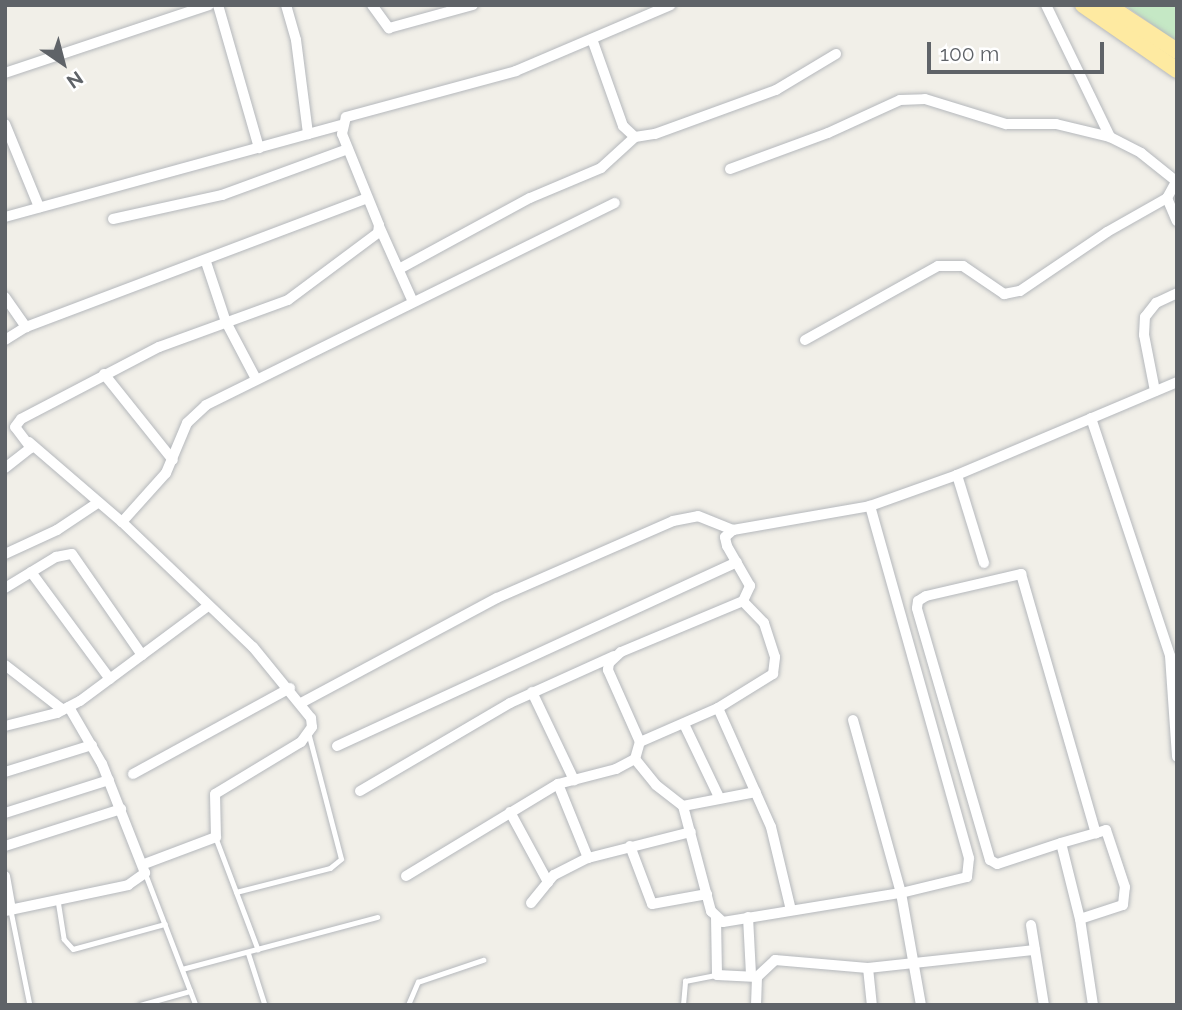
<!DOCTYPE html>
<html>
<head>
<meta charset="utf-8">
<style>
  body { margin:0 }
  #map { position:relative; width:1182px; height:1010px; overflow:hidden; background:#f1efe8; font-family:Raleway,sans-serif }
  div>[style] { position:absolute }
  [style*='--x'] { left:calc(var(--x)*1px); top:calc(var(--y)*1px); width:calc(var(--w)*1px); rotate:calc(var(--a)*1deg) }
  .green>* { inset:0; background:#c5e8c5 }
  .roads { filter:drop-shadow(0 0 2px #b5b8bc) drop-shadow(0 0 2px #b5b8bc) }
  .service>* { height:4.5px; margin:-2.25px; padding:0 2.25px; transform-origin:2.25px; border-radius:2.25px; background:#fff }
  .minor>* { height:10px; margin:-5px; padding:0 5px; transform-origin:5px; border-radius:5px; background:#fff }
  .trunk>* { height:16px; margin:-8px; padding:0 8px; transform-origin:8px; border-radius:8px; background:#feeaa1 }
  span { translate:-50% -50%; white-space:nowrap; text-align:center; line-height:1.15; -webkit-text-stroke:7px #fff; paint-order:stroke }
  .frame { position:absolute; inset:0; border:7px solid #5f6368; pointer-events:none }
  .north { position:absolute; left:28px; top:28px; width:70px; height:70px; -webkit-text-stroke:5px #fff; paint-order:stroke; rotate:145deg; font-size:19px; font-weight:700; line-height:28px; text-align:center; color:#5f6368 }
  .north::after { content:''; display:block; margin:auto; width:24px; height:32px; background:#5f6368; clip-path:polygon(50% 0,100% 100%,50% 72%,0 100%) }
  .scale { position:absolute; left:927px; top:42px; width:177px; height:32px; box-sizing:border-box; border:4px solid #5f6368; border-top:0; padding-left:9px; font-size:21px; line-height:24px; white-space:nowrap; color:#5f6368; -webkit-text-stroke:5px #fff; paint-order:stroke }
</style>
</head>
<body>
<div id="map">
  <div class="green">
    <div style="clip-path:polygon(1124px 5px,1177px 5px,1177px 42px)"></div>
  </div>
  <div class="roads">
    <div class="service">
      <div style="--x:216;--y:838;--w:119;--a:69.3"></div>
      <div style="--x:146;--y:875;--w:139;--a:69"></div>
      <div style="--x:236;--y:892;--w:97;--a:-14.3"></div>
      <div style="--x:330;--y:868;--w:14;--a:-39"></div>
      <div style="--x:341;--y:859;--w:127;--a:-104.6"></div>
      <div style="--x:58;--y:900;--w:39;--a:81"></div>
      <div style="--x:64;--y:939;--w:13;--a:48"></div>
      <div style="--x:73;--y:949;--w:95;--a:-15.2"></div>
      <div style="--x:11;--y:911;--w:96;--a:78.6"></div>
      <div style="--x:248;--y:952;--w:56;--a:72.2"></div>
      <div style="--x:182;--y:969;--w:202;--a:-14.9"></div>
      <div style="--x:140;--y:1005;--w:52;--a:-15.6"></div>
      <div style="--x:408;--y:1005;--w:25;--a:-67"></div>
      <div style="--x:418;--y:982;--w:69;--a:-18.7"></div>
      <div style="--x:683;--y:1005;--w:24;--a:-85"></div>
      <div style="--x:685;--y:981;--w:32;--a:-11"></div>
    </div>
    <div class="minor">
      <div style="--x:218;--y:5;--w:149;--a:74"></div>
      <div style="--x:286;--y:5;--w:36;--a:74"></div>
      <div style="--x:296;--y:40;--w:95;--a:82.7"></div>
      <div style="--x:372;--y:5;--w:29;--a:54"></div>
      <div style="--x:389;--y:28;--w:87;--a:-15.3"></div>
      <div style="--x:1046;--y:5;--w:147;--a:64.1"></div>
      <div style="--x:592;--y:39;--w:92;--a:70.4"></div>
      <div style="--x:623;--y:126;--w:16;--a:43"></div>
      <div style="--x:635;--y:137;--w:20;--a:-9"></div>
      <div style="--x:655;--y:134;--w:129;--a:-20"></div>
      <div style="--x:776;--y:90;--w:70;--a:-31"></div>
      <div style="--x:5;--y:73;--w:215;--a:-18.4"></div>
      <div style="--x:5;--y:124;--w:90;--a:67.7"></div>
      <div style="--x:730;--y:169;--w:104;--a:-20.2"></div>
      <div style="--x:828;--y:133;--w:79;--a:-24.6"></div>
      <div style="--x:900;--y:100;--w:25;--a:-2"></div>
      <div style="--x:925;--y:99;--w:85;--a:17.2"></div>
      <div style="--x:1006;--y:124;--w:50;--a:0"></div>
      <div style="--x:1056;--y:124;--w:56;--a:13.5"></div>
      <div style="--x:1110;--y:137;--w:35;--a:27"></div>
      <div style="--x:1141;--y:153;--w:45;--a:38.7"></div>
      <div style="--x:1177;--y:180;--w:21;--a:119"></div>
      <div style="--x:1167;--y:198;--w:25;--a:67"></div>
      <div style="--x:5;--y:217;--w:348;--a:-15.3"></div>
      <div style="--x:113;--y:219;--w:112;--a:-12.4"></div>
      <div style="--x:222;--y:195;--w:134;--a:-20.1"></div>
      <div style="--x:379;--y:226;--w:83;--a:65.9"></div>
      <div style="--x:206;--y:262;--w:63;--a:71.6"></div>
      <div style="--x:226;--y:322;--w:64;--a:62.2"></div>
      <div style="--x:399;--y:269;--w:149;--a:-28.5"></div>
      <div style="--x:530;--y:198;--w:77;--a:-22.9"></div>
      <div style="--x:601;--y:168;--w:46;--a:-42.4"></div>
      <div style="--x:5;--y:297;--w:37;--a:55"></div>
      <div style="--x:5;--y:340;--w:25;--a:-32"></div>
      <div style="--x:26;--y:327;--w:365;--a:-20.7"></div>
      <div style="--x:805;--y:340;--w:152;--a:-29.1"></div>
      <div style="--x:938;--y:266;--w:25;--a:0"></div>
      <div style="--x:963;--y:266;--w:50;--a:34.3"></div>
      <div style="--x:1004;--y:294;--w:16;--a:-11"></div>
      <div style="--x:1020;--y:291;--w:105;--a:-34.1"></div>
      <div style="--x:1107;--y:232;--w:69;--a:-29.5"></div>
      <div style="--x:104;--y:374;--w:110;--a:51.3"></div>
      <div style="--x:1155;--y:391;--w:57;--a:-101.1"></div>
      <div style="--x:1144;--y:335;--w:18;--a:-87"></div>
      <div style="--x:1145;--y:317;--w:18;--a:-52"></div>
      <div style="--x:1156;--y:303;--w:23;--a:-25"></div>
      <div style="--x:1091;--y:418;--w:251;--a:71.6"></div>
      <div style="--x:1170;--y:656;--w:101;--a:86"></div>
      <div style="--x:29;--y:442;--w:123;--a:40.7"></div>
      <div style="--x:122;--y:522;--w:181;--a:43.7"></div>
      <div style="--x:253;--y:647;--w:92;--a:50.8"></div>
      <div style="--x:311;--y:718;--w:9;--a:84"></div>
      <div style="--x:312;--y:727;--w:19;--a:126"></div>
      <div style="--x:301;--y:742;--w:100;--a:148.8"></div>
      <div style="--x:215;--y:794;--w:43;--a:88.7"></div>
      <div style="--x:216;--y:837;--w:77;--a:159.4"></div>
      <div style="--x:5;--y:468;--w:33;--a:-38"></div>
      <div style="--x:31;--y:448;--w:26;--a:-127"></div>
      <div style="--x:15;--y:427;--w:10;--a:-53"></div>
      <div style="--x:21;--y:419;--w:156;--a:-27.6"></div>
      <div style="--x:159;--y:347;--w:137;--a:-20"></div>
      <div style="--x:288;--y:300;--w:112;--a:-36.7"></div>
      <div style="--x:378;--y:233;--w:8;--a:-83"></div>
      <div style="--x:379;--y:225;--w:98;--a:-112.1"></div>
      <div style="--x:342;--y:134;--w:17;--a:-77"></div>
      <div style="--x:346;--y:117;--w:176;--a:-15.1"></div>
      <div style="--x:516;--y:71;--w:168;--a:-23.1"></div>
      <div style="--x:957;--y:475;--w:92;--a:72.9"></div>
      <div style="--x:122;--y:522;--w:66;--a:-48.1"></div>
      <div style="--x:166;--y:473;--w:54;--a:-67.2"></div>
      <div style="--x:187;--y:423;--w:26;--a:-43"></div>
      <div style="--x:206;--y:405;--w:456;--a:-26.3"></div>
      <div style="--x:5;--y:554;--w:57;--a:-24.8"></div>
      <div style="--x:57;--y:530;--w:50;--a:-33.7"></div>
      <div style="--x:31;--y:572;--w:133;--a:53.6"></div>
      <div style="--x:5;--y:588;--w:60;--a:-31.3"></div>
      <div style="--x:56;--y:557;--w:16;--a:-11"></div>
      <div style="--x:72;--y:554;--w:123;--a:55.3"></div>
      <div style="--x:5;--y:665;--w:73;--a:37.8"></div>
      <div style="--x:532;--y:692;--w:98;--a:64.5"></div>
      <div style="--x:301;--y:703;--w:222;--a:-28.2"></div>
      <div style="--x:497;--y:598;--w:192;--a:-23.6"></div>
      <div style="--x:673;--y:521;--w:25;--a:-11"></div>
      <div style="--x:698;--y:516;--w:38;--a:22"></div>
      <div style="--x:718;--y:708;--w:130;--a:66"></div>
      <div style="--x:771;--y:827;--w:85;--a:76.5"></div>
      <div style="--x:853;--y:720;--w:180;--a:74.5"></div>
      <div style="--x:901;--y:893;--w:114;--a:79.9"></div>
      <div style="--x:684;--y:724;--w:81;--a:64.4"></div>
      <div style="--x:5;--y:726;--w:54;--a:-14"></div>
      <div style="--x:57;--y:713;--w:26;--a:-28"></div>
      <div style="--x:80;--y:701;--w:159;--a:-36.6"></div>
      <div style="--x:640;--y:742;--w:85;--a:-23.6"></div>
      <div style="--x:718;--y:708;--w:65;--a:-31.7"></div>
      <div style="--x:773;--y:674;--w:17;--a:-83"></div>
      <div style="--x:775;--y:657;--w:36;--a:-108"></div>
      <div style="--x:764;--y:623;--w:30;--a:-134"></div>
      <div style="--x:337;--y:746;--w:440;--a:-24.7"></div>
      <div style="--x:635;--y:759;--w:33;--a:51"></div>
      <div style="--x:656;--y:785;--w:34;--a:38"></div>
      <div style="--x:683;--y:806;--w:109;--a:75.1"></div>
      <div style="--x:711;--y:911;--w:16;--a:43"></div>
      <div style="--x:723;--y:922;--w:180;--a:-9.3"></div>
      <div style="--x:901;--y:893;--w:68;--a:-13.6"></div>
      <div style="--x:967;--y:877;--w:19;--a:-84"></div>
      <div style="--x:969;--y:858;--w:366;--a:-105.7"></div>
      <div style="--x:5;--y:772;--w:91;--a:-17.2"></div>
      <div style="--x:133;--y:774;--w:179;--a:-28.7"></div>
      <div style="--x:558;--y:784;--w:80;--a:67.9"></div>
      <div style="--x:360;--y:791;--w:174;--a:-30.4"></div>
      <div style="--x:510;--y:703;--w:114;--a:-24.3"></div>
      <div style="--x:683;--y:806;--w:74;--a:-10.9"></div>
      <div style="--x:510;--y:812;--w:80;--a:61.5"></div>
      <div style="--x:5;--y:813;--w:109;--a:-17.6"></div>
      <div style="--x:1061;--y:843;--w:78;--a:76"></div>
      <div style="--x:1080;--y:919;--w:45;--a:-18"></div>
      <div style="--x:1123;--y:905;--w:18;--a:-84"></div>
      <div style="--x:1125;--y:887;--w:60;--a:-108.4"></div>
      <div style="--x:1106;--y:830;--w:10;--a:163"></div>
      <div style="--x:1096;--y:833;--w:36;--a:164"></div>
      <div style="--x:1061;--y:843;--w:67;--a:161.8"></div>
      <div style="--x:997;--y:864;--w:8;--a:-150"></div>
      <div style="--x:990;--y:860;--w:262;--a:-106.2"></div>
      <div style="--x:917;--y:608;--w:7;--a:-82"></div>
      <div style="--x:918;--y:601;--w:9;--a:-32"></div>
      <div style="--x:926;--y:596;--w:98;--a:-13"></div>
      <div style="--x:1021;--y:574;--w:270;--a:73.9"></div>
      <div style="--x:5;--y:846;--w:122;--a:-17.7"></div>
      <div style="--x:630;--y:846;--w:62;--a:69.2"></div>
      <div style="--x:652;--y:904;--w:56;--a:-10.3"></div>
      <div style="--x:5;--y:876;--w:35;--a:80"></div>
      <div style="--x:406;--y:876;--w:178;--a:-31.2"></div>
      <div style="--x:558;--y:784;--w:60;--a:-14.5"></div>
      <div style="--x:616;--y:769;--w:21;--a:-28"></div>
      <div style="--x:635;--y:759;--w:18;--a:-74"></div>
      <div style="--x:640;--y:742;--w:79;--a:-114"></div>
      <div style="--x:608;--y:670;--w:7;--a:-82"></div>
      <div style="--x:609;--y:663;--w:16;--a:-43"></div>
      <div style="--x:621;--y:652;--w:132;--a:-22.7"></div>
      <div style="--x:743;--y:601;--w:17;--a:-65"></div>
      <div style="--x:750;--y:586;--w:46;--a:-119.9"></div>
      <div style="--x:727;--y:546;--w:9;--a:-103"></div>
      <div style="--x:725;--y:537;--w:11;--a:-41"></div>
      <div style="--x:733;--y:530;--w:139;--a:-9.9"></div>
      <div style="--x:870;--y:506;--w:92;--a:-19.6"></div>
      <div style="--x:957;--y:475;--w:239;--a:-22.9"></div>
      <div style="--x:531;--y:903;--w:36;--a:-51"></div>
      <div style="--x:554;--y:875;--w:38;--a:-27"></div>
      <div style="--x:588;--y:858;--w:106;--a:-14.2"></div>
      <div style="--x:5;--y:911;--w:126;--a:-11.9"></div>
      <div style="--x:128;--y:885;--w:21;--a:-35"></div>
      <div style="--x:145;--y:873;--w:117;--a:-111.5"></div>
      <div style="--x:102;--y:764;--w:66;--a:-120.1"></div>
      <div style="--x:716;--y:917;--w:58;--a:89"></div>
      <div style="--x:717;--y:975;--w:40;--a:2.9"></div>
      <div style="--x:757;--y:977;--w:28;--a:92"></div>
      <div style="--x:748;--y:917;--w:58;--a:87"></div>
      <div style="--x:1080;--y:919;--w:87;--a:81.4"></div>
      <div style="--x:1031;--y:925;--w:81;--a:80.8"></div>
      <div style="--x:868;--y:968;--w:168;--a:-6.2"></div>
      <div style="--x:757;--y:977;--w:25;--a:-43"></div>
      <div style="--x:775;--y:960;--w:93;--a:4.9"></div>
      <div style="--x:868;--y:968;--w:37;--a:84"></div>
    </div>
    <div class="trunk">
      <div style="--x:1083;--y:5;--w:114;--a:34.7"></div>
      <div style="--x:1107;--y:5;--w:84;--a:33.3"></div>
    </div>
  </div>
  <div class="frame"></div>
  <div class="north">N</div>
  <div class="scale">100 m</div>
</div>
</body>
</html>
